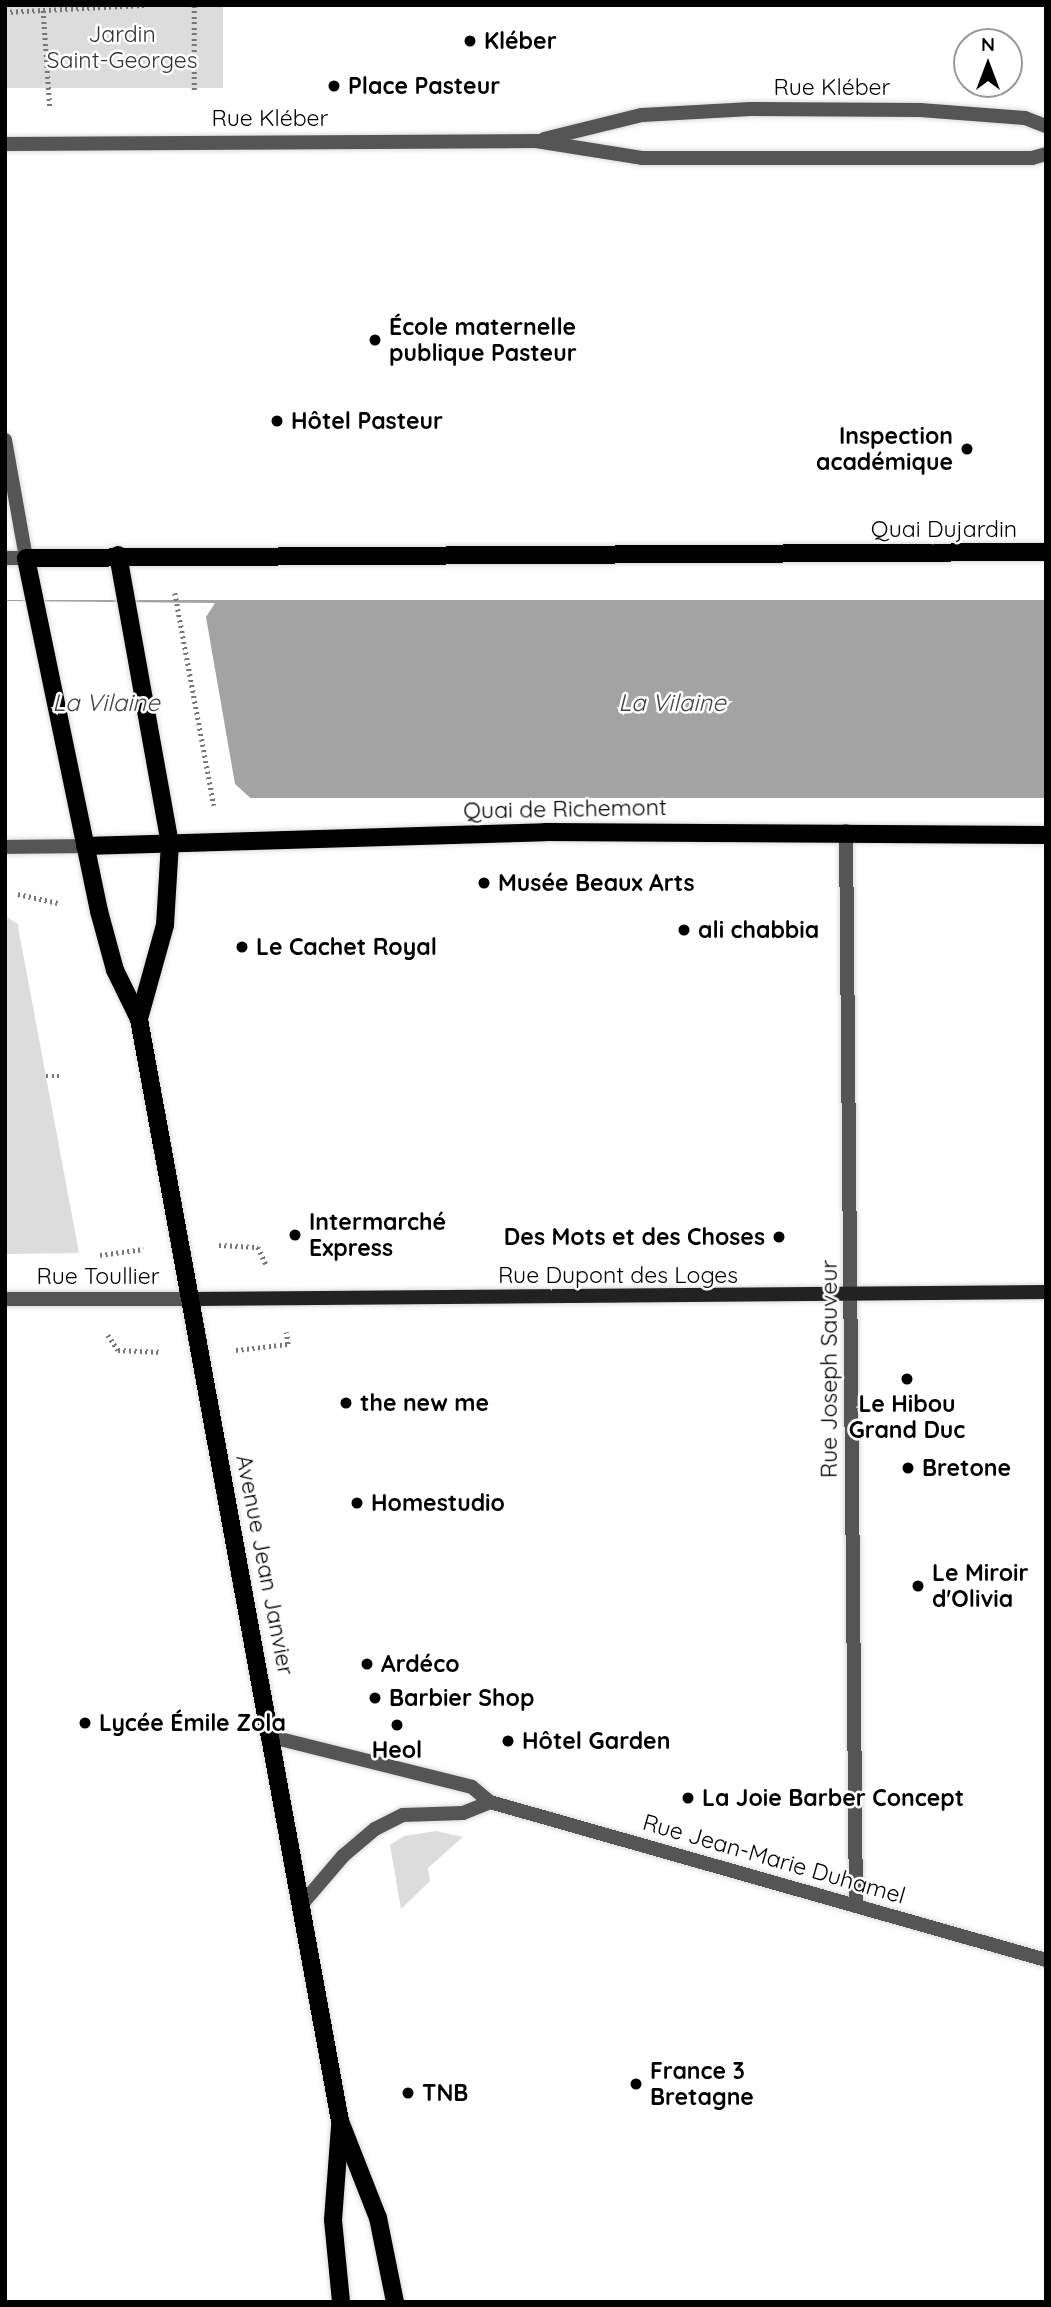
<!DOCTYPE html>
<html>
<head>
<meta charset="utf-8">
<style>
  body { margin:0 }
  #map { position:relative; width:1051px; height:2307px; overflow:hidden; background:#fff; font-family:Quicksand,sans-serif }
  div>[style] { position:absolute }
  [style*='--x'] { left:calc(var(--x)*1px); top:calc(var(--y)*1px); width:calc(var(--w)*1px); rotate:calc(var(--a)*1deg) }
  .green>* { inset:0; background:#dcdcdc; transform-origin:0 0 }
  .water>* { inset:0; background:#a3a3a3; transform-origin:0 0 }
  .pier>* { inset:0; background:#fff }
  .path>* { height:4.5px; margin-top:-2.25px; transform-origin:0; background:repeating-linear-gradient(90deg,#777 0 2px,transparent 0 5.5px) }
  .roads { filter:drop-shadow(0 0 2px #dbdbdb) drop-shadow(0 0 2px #dbdbdb) }
  .street>* { height:14px; margin:-7px; padding:0 7px; transform-origin:7px; border-radius:7px; background:#555 }
  .secondary>* { height:14px; margin:-7px; padding:0 7px; transform-origin:7px; border-radius:7px; background:#222 }
  .primary>* { height:18px; margin:-9px; padding:0 9px; transform-origin:9px; border-radius:9px; background:#000 }
  .dots>* { width:19px; height:19px; translate:-50% -50%; box-sizing:border-box; border:4px solid #fff; border-radius:50% }
  span { translate:-50% -50%; white-space:nowrap; text-align:center; line-height:1.15; -webkit-text-stroke:5px #fff; paint-order:stroke }
  .park-label { font-size:23px; color:#333 }
  .poi-label { font-size:23px; color:#000; font-weight:700 }
  .left { translate:0 -50%; text-align:left }
  .right { translate:-100% -50%; text-align:right }
  .street-label { font-size:23px; color:#000 }
  .water-label { font-size:24px; color:#444; font-style:italic }
  .frame { position:absolute; inset:0; border:7px solid #000; pointer-events:none }
  .north { position:absolute; left:953px; top:28px; width:70px; height:70px; box-sizing:border-box; background:#fff; border:2px solid #999; border-radius:50%; rotate:0deg; font-size:19px; font-weight:700; line-height:28px; text-align:center; color:#000 }
  .north::after { content:''; display:block; margin:auto; width:24px; height:32px; background:#000; clip-path:polygon(50% 0,100% 100%,50% 72%,0 100%) }
</style>
</head>
<body>
<div id="map">
  <div class="green">
    <div style="left:5px;top:5px;width:218px;height:83px"></div>
    <div style="clip-path:polygon(5px 916px,18px 924px,19px 932px,79px 1253px,5px 1254px)"></div>
    <div style="clip-path:polygon(436px 1831px,463px 1837px,428px 1868px,430px 1881px,401px 1909px,390px 1845px,404px 1836px)"></div>
  </div>
  <div class="water">
    <div style="left:1046px;top:600px;width:198px;height:1041px;rotate:90deg"></div>
  </div>
  <div class="pier">
    <div style="clip-path:polygon(5px 601px,215px 603px,206px 617px,235px 784px,256px 803px,5px 804px)"></div>
  </div>
  <div class="path">
    <div style="--x:43;--y:5;--w:104;--a:86.1"></div>
    <div style="--x:5;--y:12;--w:139;--a:-2.9"></div>
    <div style="--x:194;--y:90;--w:85;--a:-90"></div>
    <div style="--x:175;--y:593;--w:216;--a:79.6"></div>
    <div style="--x:18;--y:894;--w:41;--a:12.7"></div>
    <div style="--x:46;--y:1076;--w:13;--a:0"></div>
    <div style="--x:219;--y:1245;--w:39;--a:3"></div>
    <div style="--x:258;--y:1247;--w:19;--a:65"></div>
    <div style="--x:100;--y:1255;--w:44;--a:-7.8"></div>
    <div style="--x:108;--y:1335;--w:18;--a:56"></div>
    <div style="--x:118;--y:1350;--w:43;--a:2.7"></div>
    <div style="--x:236;--y:1350;--w:52;--a:-6.6"></div>
    <div style="--x:288;--y:1344;--w:12;--a:-99"></div>
  </div>
  <div class="roads">
    <div class="street">
      <div style="--x:544;--y:139;--w:101;--a:-13.8"></div>
      <div style="--x:642;--y:115;--w:109;--a:-3.2"></div>
      <div style="--x:751;--y:109;--w:169;--a:0.3"></div>
      <div style="--x:920;--y:110;--w:105;--a:4.4"></div>
      <div style="--x:1025;--y:118;--w:22;--a:21"></div>
      <div style="--x:5;--y:144;--w:531;--a:-0.32"></div>
      <div style="--x:536;--y:141;--w:107;--a:9.1"></div>
      <div style="--x:642;--y:158;--w:390;--a:0"></div>
      <div style="--x:1032;--y:158;--w:15;--a:-16"></div>
      <div style="--x:5;--y:440;--w:120;--a:79.9"></div>
      <div style="--x:26;--y:558;--w:21;--a:180"></div>
      <div style="--x:846;--y:831;--w:1075;--a:89.47"></div>
      <div style="--x:5;--y:847;--w:80;--a:-0.7"></div>
      <div style="--x:5;--y:1299;--w:186;--a:0"></div>
      <div style="--x:272;--y:1737;--w:206;--a:14"></div>
      <div style="--x:472;--y:1787;--w:23;--a:40"></div>
      <div style="--x:490;--y:1802;--w:578;--a:15.86"></div>
      <div style="--x:302;--y:1904;--w:63;--a:-49.5"></div>
      <div style="--x:343;--y:1856;--w:42;--a:-40.2"></div>
      <div style="--x:375;--y:1829;--w:31;--a:-27"></div>
      <div style="--x:403;--y:1815;--w:60;--a:-1.9"></div>
      <div style="--x:463;--y:1813;--w:29;--a:-22"></div>
    </div>
    <div class="secondary">
      <div style="--x:191;--y:1299;--w:855;--a:-0.47"></div>
    </div>
    <div class="primary">
      <div style="--x:118;--y:555;--w:293;--a:79.8"></div>
      <div style="--x:170;--y:843;--w:82;--a:93.5"></div>
      <div style="--x:165;--y:925;--w:98;--a:105.5"></div>
      <div style="--x:85;--y:846;--w:460;--a:-1.7"></div>
      <div style="--x:545;--y:832;--w:501;--a:0.34"></div>
      <div style="--x:340;--y:2127;--w:93;--a:94.3"></div>
      <div style="--x:333;--y:2220;--w:82;--a:84.4"></div>
      <div style="--x:395;--y:2302;--w:86;--a:-101.4"></div>
      <div style="--x:378;--y:2218;--w:104;--a:-111.4"></div>
      <div style="--x:340;--y:2121;--w:1120;--a:-100.34"></div>
      <div style="--x:139;--y:1019;--w:55;--a:-116.1"></div>
      <div style="--x:115;--y:970;--w:61;--a:-105.2"></div>
      <div style="--x:99;--y:911;--w:360;--a:-101.7"></div>
      <div style="--x:26;--y:558;--w:1020;--a:-0.34"></div>
    </div>
  </div>
  <div class="dots">
    <div style="left:470px;top:41px;background:#000"></div>
    <div style="left:334px;top:86px;background:#000"></div>
    <div style="left:375px;top:340px;background:#000"></div>
    <div style="left:277px;top:421px;background:#000"></div>
    <div style="left:967px;top:449px;background:#000"></div>
    <div style="left:484px;top:883px;background:#000"></div>
    <div style="left:684px;top:930px;background:#000"></div>
    <div style="left:242px;top:947px;background:#000"></div>
    <div style="left:295px;top:1235px;background:#000"></div>
    <div style="left:779px;top:1237px;background:#000"></div>
    <div style="left:907px;top:1379px;background:#000"></div>
    <div style="left:346px;top:1403px;background:#000"></div>
    <div style="left:908px;top:1468px;background:#000"></div>
    <div style="left:357px;top:1503px;background:#000"></div>
    <div style="left:918px;top:1586px;background:#000"></div>
    <div style="left:367px;top:1664px;background:#000"></div>
    <div style="left:375px;top:1698px;background:#000"></div>
    <div style="left:85px;top:1723px;background:#000"></div>
    <div style="left:397px;top:1725px;background:#000"></div>
    <div style="left:508px;top:1741px;background:#000"></div>
    <div style="left:688px;top:1798px;background:#000"></div>
    <div style="left:636px;top:2084px;background:#000"></div>
    <div style="left:408px;top:2093px;background:#000"></div>
  </div>
  <div class="park-label">
    <span style="left:122px;top:47px">Jardin<br>Saint-Georges</span>
  </div>
  <div class="poi-label">
    <span class="left" style="left:484px;top:41px">Kléber</span>
    <span class="left" style="left:348px;top:86px">Place Pasteur</span>
    <span class="left" style="left:389px;top:340px">École maternelle<br>publique Pasteur</span>
    <span class="left" style="left:291px;top:421px">Hôtel Pasteur</span>
    <span class="right" style="left:953px;top:449px">Inspection<br>académique</span>
    <span class="left" style="left:498px;top:883px">Musée Beaux Arts</span>
    <span class="left" style="left:698px;top:930px">ali chabbia</span>
    <span class="left" style="left:256px;top:947px">Le Cachet Royal</span>
    <span class="left" style="left:309px;top:1235px">Intermarché<br>Express</span>
    <span class="right" style="left:765px;top:1237px">Des Mots et des Choses</span>
    <span class="left" style="left:360px;top:1403px">the new me</span>
    <span style="left:907px;top:1417px">Le Hibou<br>Grand Duc</span>
    <span class="left" style="left:922px;top:1468px">Bretone</span>
    <span class="left" style="left:371px;top:1503px">Homestudio</span>
    <span class="left" style="left:932px;top:1586px">Le Miroir<br>d'Olivia</span>
    <span class="left" style="left:381px;top:1664px">Ardéco</span>
    <span class="left" style="left:389px;top:1698px">Barbier Shop</span>
    <span class="left" style="left:99px;top:1723px">Lycée Émile Zola</span>
    <span class="left" style="left:522px;top:1741px">Hôtel Garden</span>
    <span style="left:397px;top:1750px">Heol</span>
    <span class="left" style="left:702px;top:1798px">La Joie Barber Concept</span>
    <span class="left" style="left:650px;top:2084px">France 3<br>Bretagne</span>
    <span class="left" style="left:422px;top:2093px">TNB</span>
  </div>
  <div class="street-label">
    <span style="left:832px;top:87px">Rue Kléber</span>
    <span style="left:270px;top:118px">Rue Kléber</span>
    <span style="left:944px;top:529px">Quai Dujardin</span>
    <span style="left:565px;top:809px;rotate:-1deg">Quai de Richemont</span>
    <span style="left:618px;top:1275px">Rue Dupont des Loges</span>
    <span style="left:98px;top:1276px">Rue Toullier</span>
    <span style="left:829px;top:1369px;rotate:-90deg">Rue Joseph Sauveur</span>
    <span style="left:265px;top:1565px;rotate:79deg">Avenue Jean Janvier</span>
    <span style="left:774px;top:1859px;rotate:16deg">Rue Jean-Marie Duhamel</span>
  </div>
  <div class="water-label">
    <span style="left:106px;top:703px">La Vilaine</span>
    <span style="left:672px;top:703px">La Vilaine</span>
  </div>
  <div class="frame"></div>
  <div class="north">N</div>
</div>
</body>
</html>
